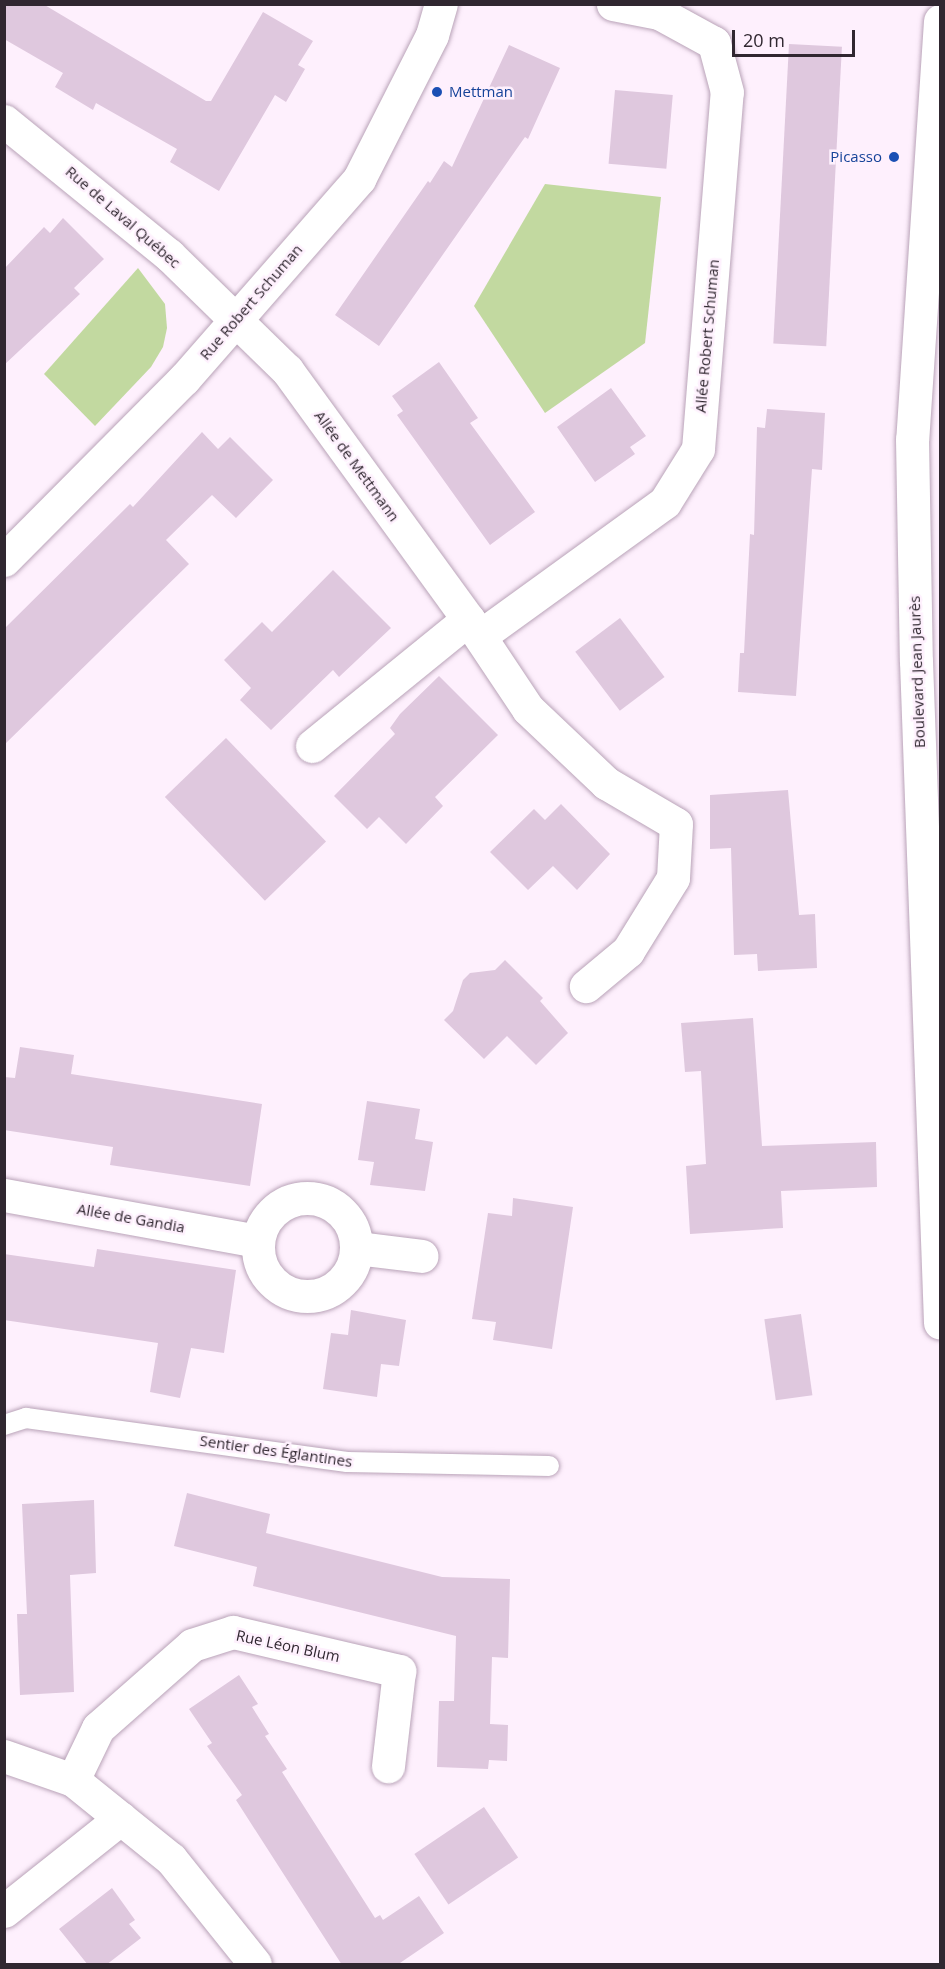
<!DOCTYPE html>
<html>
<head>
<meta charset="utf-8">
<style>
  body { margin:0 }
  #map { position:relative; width:945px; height:1969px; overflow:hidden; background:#fef0fd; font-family:"Open Sans",sans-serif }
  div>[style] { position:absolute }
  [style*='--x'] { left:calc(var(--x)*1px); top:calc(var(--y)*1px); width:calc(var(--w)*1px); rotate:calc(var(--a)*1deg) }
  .green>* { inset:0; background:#c2d9a0 }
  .building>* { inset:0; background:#dfc8de; transform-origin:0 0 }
  .roads { filter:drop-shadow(0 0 2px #b9a3b8) drop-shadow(0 0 2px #b9a3b8) }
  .lane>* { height:20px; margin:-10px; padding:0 10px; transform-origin:10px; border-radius:10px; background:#fff }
  .street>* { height:33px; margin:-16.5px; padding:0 16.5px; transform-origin:16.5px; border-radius:16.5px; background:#fff }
  .street>.ring { margin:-16.5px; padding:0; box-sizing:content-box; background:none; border:33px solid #fff; border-radius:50% }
  .secondary>* { height:33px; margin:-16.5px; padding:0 16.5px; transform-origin:16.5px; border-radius:16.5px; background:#fff }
  .dots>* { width:16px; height:16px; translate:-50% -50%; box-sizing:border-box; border:3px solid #fef0fd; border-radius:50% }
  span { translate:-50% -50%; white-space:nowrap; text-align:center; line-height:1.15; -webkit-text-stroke:5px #fef0fd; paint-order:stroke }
  .transit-label { font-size:15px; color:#164399 }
  .left { translate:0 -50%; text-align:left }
  .right { translate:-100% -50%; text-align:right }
  .street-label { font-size:15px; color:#302730 }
  .frame { position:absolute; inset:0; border:6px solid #302730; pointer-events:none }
  .scale { position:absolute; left:732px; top:30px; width:123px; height:27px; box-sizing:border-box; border:3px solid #302730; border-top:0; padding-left:8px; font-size:18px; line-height:21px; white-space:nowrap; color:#302730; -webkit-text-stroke:4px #fef0fd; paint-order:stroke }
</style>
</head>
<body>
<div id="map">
  <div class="green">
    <div style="clip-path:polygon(545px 184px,661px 197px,645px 343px,545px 413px,474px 306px)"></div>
    <div style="clip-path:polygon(138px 268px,165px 304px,167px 328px,163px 347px,151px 367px,95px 426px,44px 374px)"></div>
  </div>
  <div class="building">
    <div style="clip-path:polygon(4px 4px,43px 4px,206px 101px,211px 101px,263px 12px,313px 41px,298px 65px,305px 69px,286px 102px,275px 95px,219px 191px,170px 162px,177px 149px,96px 103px,93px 110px,55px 87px,63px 73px,4px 39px)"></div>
    <div style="left:789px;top:44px;width:53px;height:300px;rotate:3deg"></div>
    <div style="clip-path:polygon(509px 45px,560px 68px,528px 139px,525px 137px,379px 346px,335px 315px,428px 181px,430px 183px,444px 161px,452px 167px)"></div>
    <div style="left:615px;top:90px;width:58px;height:74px;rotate:5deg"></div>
    <div style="clip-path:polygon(63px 218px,104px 259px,74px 288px,80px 294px,4px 365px,4px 269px,44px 227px,50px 233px)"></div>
    <div style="clip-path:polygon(439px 362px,478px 418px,470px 423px,535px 512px,490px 545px,397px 415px,403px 411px,392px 396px)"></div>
    <div style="clip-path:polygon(611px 388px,646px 436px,630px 447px,635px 454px,595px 482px,557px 427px)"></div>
    <div style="clip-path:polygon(767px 409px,825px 413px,822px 470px,812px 469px,796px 696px,738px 692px,740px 653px,744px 653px,750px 534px,754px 535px,757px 427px,765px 428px)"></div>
    <div style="clip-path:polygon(202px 432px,218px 449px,230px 437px,273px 480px,236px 518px,212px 495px,166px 540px,189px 564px,4px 745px,4px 629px,130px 504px,133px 507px)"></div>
    <div style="clip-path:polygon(333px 570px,391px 628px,339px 677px,333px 670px,271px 730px,240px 700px,251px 688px,224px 660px,262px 622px,272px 632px)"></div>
    <div style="left:620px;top:618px;width:74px;height:56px;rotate:53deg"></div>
    <div style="clip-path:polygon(439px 676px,498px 735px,435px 797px,443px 806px,406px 844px,379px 817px,367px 829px,334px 796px,395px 734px,390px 728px,400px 714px)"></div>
    <div style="left:226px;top:738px;width:144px;height:85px;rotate:46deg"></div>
    <div style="clip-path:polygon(788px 790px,799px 915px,815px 914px,817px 968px,758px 971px,757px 954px,734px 955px,731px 848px,710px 849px,710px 795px)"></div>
    <div style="clip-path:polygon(561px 804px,610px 854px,577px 890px,553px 866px,528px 890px,490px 852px,534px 809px,545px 820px)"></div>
    <div style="clip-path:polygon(505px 960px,543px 998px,540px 1001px,568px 1033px,536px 1065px,507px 1036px,484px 1059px,444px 1020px,453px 1011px,463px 980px,470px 973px,495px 970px)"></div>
    <div style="clip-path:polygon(753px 1018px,762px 1146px,876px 1142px,877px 1187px,781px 1191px,783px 1228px,690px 1234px,686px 1166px,706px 1164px,701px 1071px,685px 1072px,681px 1023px)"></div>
    <div style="clip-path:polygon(20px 1047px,74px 1055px,71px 1074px,262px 1104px,250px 1186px,110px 1165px,113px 1147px,4px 1130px,4px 1077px,15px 1078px)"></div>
    <div style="clip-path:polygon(367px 1101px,420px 1109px,415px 1139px,433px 1142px,425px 1191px,370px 1185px,374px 1162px,358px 1160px)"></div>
    <div style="clip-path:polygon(513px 1198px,573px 1207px,552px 1349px,493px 1340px,496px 1322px,472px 1319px,488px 1213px,512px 1216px)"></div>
    <div style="clip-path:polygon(97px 1249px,236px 1270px,224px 1353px,191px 1348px,180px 1398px,150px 1392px,158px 1343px,4px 1320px,4px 1254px,94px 1267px)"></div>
    <div style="clip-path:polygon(351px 1310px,406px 1320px,399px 1366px,381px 1364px,377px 1397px,323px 1389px,331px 1333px,348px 1335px)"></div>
    <div style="left:801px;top:1314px;width:82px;height:37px;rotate:82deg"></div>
    <div style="clip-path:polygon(187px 1493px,270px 1514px,266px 1533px,442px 1577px,510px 1579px,508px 1658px,492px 1657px,490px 1724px,508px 1725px,507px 1761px,489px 1760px,488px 1769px,437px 1767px,439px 1701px,454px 1701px,456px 1636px,253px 1586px,257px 1567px,174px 1546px)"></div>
    <div style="clip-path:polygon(94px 1500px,96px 1573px,70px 1575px,74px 1692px,20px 1695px,17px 1614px,27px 1614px,22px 1504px)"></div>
    <div style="clip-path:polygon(239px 1675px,258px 1704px,252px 1707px,269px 1734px,265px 1736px,287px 1769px,282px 1772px,375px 1918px,380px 1915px,383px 1920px,419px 1896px,444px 1933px,397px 1965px,342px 1965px,236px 1800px,242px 1795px,207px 1746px,212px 1743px,189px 1709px)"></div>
    <div style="left:484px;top:1807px;width:61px;height:84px;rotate:56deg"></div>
    <div style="clip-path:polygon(112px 1888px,135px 1920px,129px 1924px,141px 1938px,106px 1965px,88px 1965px,59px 1929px)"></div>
  </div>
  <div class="roads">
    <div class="lane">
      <div style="--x:4;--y:1425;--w:23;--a:-18"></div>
      <div style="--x:26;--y:1418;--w:324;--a:7.8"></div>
      <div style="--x:347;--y:1462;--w:202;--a:1.1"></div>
    </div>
    <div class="street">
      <div style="--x:4;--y:121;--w:213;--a:39.1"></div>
      <div style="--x:169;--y:255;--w:165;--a:44.3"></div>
      <div style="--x:287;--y:370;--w:308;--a:54"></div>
      <div style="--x:468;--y:619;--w:108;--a:56.3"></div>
      <div style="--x:528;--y:709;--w:108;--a:43.5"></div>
      <div style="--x:606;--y:783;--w:81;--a:30.4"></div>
      <div style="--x:676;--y:824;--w:54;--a:93.2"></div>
      <div style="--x:673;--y:878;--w:86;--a:121.7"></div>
      <div style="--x:628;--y:951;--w:55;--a:140.2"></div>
      <div style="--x:480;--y:636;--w:228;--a:-35.9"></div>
      <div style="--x:665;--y:502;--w:62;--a:-58.1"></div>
      <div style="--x:698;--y:449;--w:358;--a:-85.4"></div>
      <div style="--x:727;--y:92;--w:51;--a:-104.9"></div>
      <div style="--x:714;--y:43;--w:63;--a:-151.4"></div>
      <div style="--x:659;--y:13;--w:47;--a:-168.9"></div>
      <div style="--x:312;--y:746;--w:201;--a:-39.1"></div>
      <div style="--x:4;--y:1195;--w:258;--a:10.3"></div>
      <div class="ring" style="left:258px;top:1198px;width:65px;height:65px"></div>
      <div style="--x:357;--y:1248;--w:65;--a:7"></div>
      <div style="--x:73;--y:1780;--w:58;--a:-64.3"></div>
      <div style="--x:98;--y:1728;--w:125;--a:-41.4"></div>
      <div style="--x:192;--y:1645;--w:43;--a:-17.6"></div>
      <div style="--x:233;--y:1632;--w:171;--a:13.2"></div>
      <div style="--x:399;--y:1671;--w:96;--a:96.6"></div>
      <div style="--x:4;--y:1911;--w:149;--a:-38.5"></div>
    </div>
    <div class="secondary">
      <div style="--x:940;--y:21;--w:419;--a:93.8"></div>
      <div style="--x:912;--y:439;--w:222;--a:89"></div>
      <div style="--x:916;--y:661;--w:662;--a:87.92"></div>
      <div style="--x:4;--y:560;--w:255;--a:-45.2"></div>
      <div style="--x:184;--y:379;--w:266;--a:-48.8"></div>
      <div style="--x:359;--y:179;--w:161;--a:-63.1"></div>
      <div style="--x:432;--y:35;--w:32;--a:-74"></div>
      <div style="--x:4;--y:1756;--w:73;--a:19.2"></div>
      <div style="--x:73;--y:1780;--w:126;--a:38.9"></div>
      <div style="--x:171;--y:1859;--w:134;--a:51.3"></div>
    </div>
  </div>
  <div class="dots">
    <div style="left:437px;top:92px;background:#1a4fb4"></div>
    <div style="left:894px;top:157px;background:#1a4fb4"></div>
  </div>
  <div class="transit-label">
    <span class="left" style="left:449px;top:92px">Mettman</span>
    <span class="right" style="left:882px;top:157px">Picasso</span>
  </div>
  <div class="street-label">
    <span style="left:123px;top:217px;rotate:41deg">Rue de Laval Québec</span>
    <span style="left:251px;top:302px;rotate:-49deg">Rue Robert Schuman</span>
    <span style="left:707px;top:336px;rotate:-85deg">Allée Robert Schuman</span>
    <span style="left:357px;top:466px;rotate:54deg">Allée de Mettmann</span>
    <span style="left:917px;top:672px;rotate:-92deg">Boulevard Jean Jaurès</span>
    <span style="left:131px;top:1218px;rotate:10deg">Allée de Gandia</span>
    <span style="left:276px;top:1451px;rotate:8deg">Sentier des Églantines</span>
    <span style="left:288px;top:1646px;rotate:12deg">Rue Léon Blum</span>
  </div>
  <div class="frame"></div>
  <div class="scale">20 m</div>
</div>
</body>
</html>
